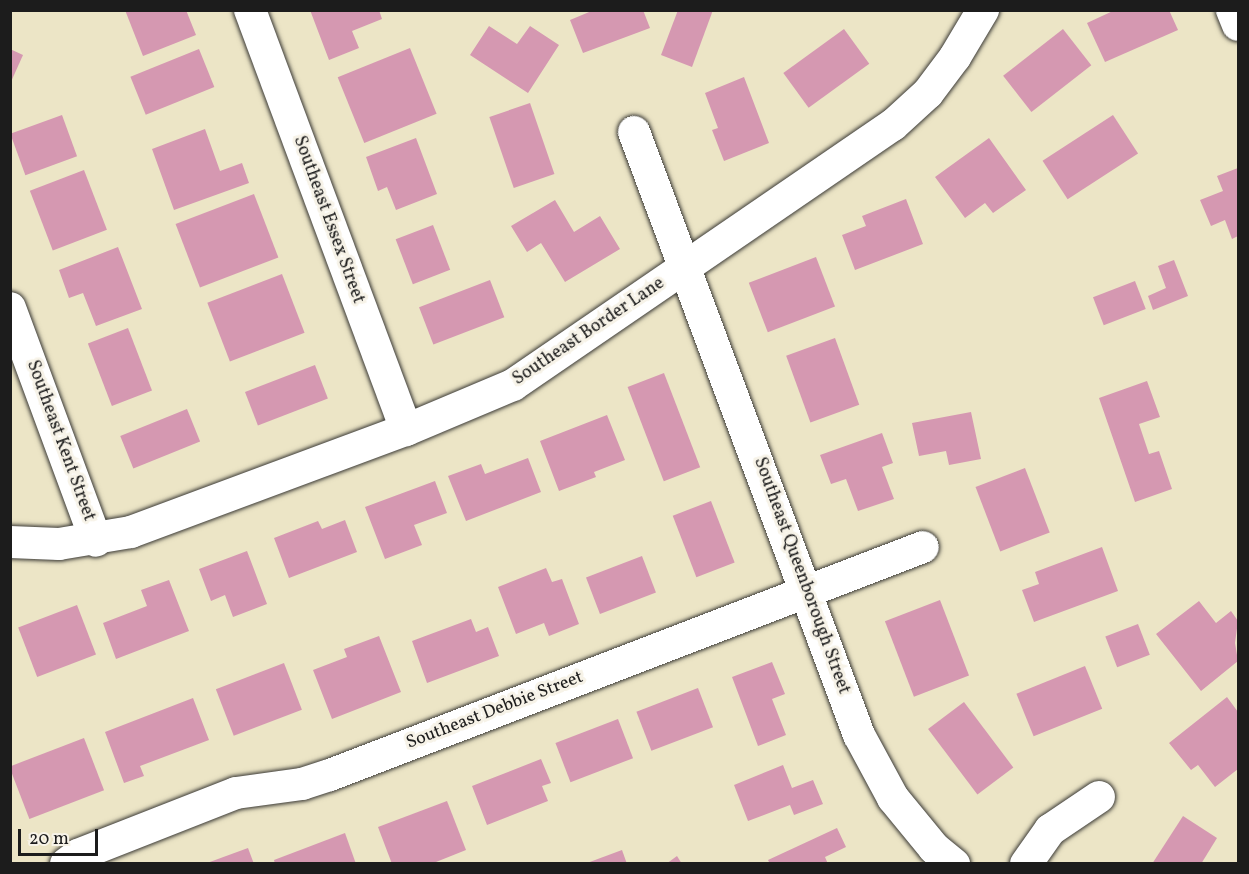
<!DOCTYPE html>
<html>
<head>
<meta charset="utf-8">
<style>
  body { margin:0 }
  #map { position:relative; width:1249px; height:874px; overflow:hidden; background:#ece5c6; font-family:Vollkorn,serif }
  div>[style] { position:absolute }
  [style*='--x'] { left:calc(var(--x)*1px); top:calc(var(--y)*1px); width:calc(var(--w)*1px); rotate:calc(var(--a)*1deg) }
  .building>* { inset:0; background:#d598b1; transform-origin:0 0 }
  .roads { filter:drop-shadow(0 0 2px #3b3a36) drop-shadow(0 0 2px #3b3a36) }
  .minor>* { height:32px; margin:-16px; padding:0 16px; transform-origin:16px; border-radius:16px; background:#fff }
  span { translate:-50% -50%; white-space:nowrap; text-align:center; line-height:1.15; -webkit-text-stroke:6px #f7f3e8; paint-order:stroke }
  .street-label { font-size:18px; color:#1c1c1c }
  .frame { position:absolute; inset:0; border:12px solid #1c1c1c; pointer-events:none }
  .scale { position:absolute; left:18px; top:829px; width:80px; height:27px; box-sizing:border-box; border:3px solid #1c1c1c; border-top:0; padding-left:8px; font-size:18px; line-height:21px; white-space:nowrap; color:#1c1c1c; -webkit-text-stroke:4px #f7f3e8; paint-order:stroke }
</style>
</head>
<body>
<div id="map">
  <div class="building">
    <div style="clip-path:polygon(125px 10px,186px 10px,196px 35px,143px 56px)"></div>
    <div style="clip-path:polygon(310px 10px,379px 10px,382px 19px,352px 31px,359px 48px,329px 60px)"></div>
    <div style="clip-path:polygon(594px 10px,643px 10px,650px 28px,583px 53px,570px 20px)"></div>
    <div style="clip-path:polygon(678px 10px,713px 10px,692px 67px,661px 55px)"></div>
    <div style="clip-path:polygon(1115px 10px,1169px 10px,1178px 30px,1105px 62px,1087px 23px)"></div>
    <div style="clip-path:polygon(489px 26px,517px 44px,530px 26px,559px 45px,528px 93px,470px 55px)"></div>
    <div style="left:844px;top:29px;width:43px;height:75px;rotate:54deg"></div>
    <div style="left:1063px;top:29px;width:46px;height:76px;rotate:52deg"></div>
    <div style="left:410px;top:48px;width:71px;height:78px;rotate:68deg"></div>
    <div style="clip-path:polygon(10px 49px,23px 55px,10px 84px)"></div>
    <div style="left:199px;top:49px;width:41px;height:74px;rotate:68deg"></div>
    <div style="clip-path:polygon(744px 77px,769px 143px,724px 161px,712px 130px,718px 128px,705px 93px)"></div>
    <div style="left:530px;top:103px;width:75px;height:43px;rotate:71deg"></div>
    <div style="left:62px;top:115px;width:44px;height:55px;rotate:70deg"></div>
    <div style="left:1113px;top:115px;width:46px;height:84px;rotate:57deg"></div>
    <div style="clip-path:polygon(205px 129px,220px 171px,242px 163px,249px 183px,174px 210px,152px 149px)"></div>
    <div style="clip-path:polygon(416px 138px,437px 194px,396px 210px,387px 187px,378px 191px,366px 157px)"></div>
    <div style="clip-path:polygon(989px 138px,1026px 190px,993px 213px,985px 203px,965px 218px,935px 177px)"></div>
    <div style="clip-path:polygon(1238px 168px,1238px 236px,1232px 239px,1225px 220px,1211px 226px,1200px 200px,1223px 191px,1217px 176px)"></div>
    <div style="left:84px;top:170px;width:64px;height:58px;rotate:69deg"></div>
    <div style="left:254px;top:194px;width:68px;height:84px;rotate:69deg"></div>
    <div style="clip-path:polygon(906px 199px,923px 244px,855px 270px,842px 235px,866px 226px,862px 216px)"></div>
    <div style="clip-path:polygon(555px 200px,574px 232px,600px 216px,620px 249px,565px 282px,541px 243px,527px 252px,511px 226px)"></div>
    <div style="left:433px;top:225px;width:48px;height:40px;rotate:69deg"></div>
    <div style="clip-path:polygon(118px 247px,142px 309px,96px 326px,83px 293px,69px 298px,59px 270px)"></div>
    <div style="left:816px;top:257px;width:53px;height:72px;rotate:69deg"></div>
    <div style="clip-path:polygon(1174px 260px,1188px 296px,1153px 310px,1148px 296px,1166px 288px,1158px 266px)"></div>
    <div style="left:282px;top:274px;width:63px;height:80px;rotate:69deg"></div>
    <div style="left:490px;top:280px;width:40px;height:76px;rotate:69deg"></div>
    <div style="left:1135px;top:281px;width:30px;height:45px;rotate:69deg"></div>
    <div style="left:128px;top:328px;width:67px;height:43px;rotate:69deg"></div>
    <div style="left:835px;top:338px;width:71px;height:52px;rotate:70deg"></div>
    <div style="left:315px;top:365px;width:36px;height:75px;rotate:69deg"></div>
    <div style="left:664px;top:373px;width:101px;height:39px;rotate:69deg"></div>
    <div style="clip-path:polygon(1147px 381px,1160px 417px,1139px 424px,1149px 454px,1159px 451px,1172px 489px,1135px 502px,1099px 398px)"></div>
    <div style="left:187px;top:409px;width:35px;height:72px;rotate:68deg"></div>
    <div style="clip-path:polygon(971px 412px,981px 459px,949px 465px,946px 451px,919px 456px,912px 423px)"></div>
    <div style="clip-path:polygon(607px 415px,625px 460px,594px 472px,596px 477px,559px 491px,540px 441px)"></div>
    <div style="clip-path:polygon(882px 433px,893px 463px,882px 467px,894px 499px,858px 511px,846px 479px,831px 484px,820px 455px)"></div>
    <div style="clip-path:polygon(528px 458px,541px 492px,466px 521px,448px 476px,481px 464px,485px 474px)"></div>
    <div style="left:1025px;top:468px;width:69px;height:53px;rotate:69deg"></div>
    <div style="clip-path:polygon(435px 481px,447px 513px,414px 525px,422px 545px,385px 559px,365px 507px)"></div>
    <div style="left:711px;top:501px;width:66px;height:41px;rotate:69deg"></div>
    <div style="clip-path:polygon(345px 520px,357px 552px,289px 578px,274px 538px,318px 521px,322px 529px)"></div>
    <div style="clip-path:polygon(1102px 547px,1118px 591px,1034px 622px,1022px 590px,1039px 584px,1035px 572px)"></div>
    <div style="clip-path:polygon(247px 551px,267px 604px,233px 617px,225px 595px,211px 601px,199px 569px)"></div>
    <div style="left:642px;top:556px;width:39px;height:60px;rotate:69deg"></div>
    <div style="clip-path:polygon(546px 568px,552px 582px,562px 579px,579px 624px,549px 636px,544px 623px,516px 634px,498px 587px)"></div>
    <div style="clip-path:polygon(169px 580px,189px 631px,116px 659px,103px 623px,147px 606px,141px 590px)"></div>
    <div style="left:940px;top:600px;width:81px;height:59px;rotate:69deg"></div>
    <div style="clip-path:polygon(1199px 601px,1216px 623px,1231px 611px,1238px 621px,1235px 643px,1238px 661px,1201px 691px,1156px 634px)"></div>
    <div style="left:77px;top:605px;width:53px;height:63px;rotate:69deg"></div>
    <div style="clip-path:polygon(471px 619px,476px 632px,488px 627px,499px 656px,427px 683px,412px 641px)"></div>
    <div style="left:1138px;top:624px;width:33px;height:35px;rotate:69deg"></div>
    <div style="clip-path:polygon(379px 636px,401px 692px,332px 719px,313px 670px,347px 657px,344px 649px)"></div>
    <div style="clip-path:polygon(772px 662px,785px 694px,772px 699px,786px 735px,758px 746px,732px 677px)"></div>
    <div style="left:284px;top:663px;width:50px;height:73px;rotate:69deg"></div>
    <div style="left:1085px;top:666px;width:46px;height:74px;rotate:68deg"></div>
    <div style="left:698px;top:688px;width:42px;height:66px;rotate:69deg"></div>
    <div style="clip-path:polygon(1227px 697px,1238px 712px,1238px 769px,1215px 787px,1198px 765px,1191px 770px,1169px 743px)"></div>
    <div style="clip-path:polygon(193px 698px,209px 740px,140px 766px,144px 776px,124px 783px,105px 732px)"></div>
    <div style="left:964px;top:702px;width:82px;height:45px;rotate:53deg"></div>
    <div style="left:618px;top:719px;width:42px;height:67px;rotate:69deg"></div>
    <div style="left:84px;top:738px;width:56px;height:80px;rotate:69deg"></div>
    <div style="clip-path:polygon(541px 759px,551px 783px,542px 786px,548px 801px,487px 825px,472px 786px)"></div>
    <div style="clip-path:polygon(783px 765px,792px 788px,813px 780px,823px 804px,794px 815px,790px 805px,748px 821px,734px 785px)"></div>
    <div style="clip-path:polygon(447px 801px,466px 850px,431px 864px,392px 864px,378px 827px)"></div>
    <div style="clip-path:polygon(1183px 816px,1217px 838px,1201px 864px,1152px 864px)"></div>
    <div style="clip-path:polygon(837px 828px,846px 847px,825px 857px,828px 864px,770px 864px,768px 860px)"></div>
    <div style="clip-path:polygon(345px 833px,356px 864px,275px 864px,274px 860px)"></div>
    <div style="clip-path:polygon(248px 848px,254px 864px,207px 864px,207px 863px)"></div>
    <div style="clip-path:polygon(622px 850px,627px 864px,587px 864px,587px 863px)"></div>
    <div style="clip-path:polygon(677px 856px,682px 864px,666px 864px)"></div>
  </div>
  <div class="roads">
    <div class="minor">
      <div style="--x:250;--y:10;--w:448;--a:69.6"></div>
      <div style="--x:1232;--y:10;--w:16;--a:68"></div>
      <div style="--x:634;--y:132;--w:644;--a:69.54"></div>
      <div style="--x:859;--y:735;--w:72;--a:61.6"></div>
      <div style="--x:893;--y:798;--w:65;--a:50.6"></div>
      <div style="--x:934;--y:848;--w:26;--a:39"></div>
      <div style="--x:10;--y:308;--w:248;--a:69.7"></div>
      <div style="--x:10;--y:542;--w:49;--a:2.3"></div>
      <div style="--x:59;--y:544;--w:73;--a:-9.5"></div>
      <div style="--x:131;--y:532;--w:293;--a:-20.4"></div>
      <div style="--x:406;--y:430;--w:116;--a:-22.8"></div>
      <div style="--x:513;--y:385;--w:460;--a:-34.4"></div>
      <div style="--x:893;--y:125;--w:47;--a:-42.4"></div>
      <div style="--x:928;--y:93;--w:45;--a:-53.1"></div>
      <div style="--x:955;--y:57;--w:55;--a:-59.2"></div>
      <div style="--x:66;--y:864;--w:15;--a:-37"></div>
      <div style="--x:78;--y:855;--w:170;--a:-21.4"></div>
      <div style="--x:236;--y:793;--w:67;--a:-7.8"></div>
      <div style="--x:302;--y:784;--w:29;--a:-18"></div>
      <div style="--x:330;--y:775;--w:635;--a:-21.03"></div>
      <div style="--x:1026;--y:864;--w:42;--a:-54.8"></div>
      <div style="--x:1050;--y:830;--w:59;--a:-34"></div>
    </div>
  </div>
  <div class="street-label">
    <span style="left:328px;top:220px;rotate:70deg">Southeast Essex Street</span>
    <span style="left:589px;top:332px;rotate:-34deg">Southeast Border Lane</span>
    <span style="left:60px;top:441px;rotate:70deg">Southeast Kent Street</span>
    <span style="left:801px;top:576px;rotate:70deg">Southeast Queenborough Street</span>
    <span style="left:495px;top:711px;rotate:-21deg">Southeast Debbie Street</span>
  </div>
  <div class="frame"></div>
  <div class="scale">20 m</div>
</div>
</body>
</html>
